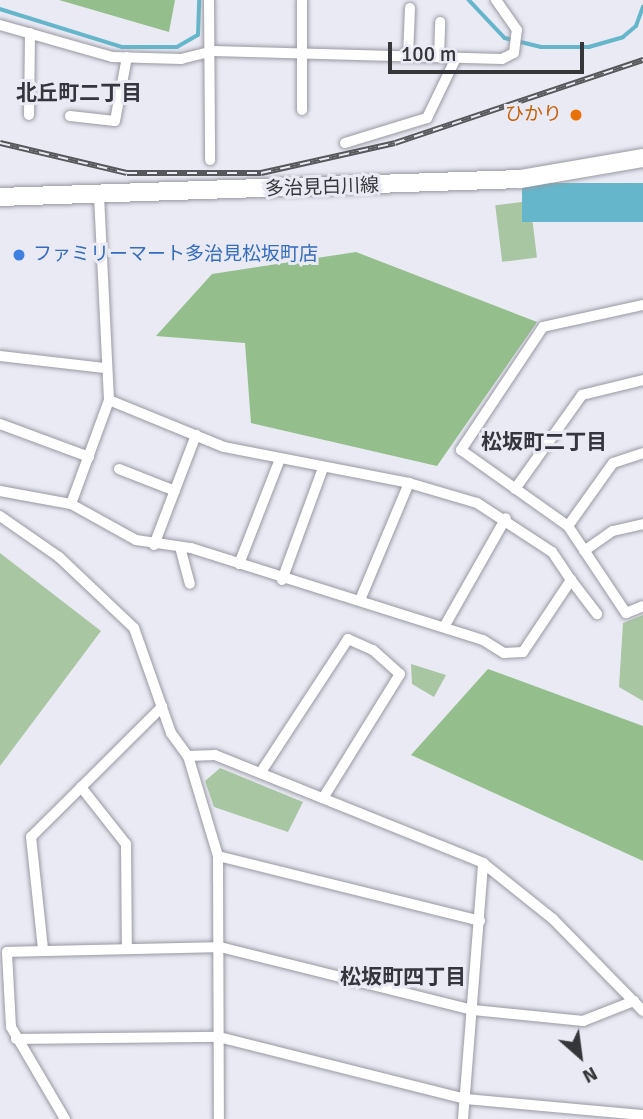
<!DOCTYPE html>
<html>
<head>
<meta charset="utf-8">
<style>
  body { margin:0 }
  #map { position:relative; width:643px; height:1119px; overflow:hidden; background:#e9eaf3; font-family:Signika,"Noto Sans JP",sans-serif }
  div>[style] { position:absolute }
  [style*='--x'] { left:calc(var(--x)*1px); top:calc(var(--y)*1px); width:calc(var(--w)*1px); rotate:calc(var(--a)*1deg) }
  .green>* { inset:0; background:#a9c6a3; transform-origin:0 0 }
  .forest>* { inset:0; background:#94bf8c }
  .water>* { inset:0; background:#65b6cb; transform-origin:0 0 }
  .stream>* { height:3.5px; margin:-1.75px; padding:0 1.75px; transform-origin:1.75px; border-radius:1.75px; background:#65b6cb }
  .roads { filter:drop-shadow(0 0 2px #9899a2) drop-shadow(0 0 2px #9899a2) }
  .minor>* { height:10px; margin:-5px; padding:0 5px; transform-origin:5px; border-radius:5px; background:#fff }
  .primary>* { height:18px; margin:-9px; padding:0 9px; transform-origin:9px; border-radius:9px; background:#fff }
  .rail>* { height:6px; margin-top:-3px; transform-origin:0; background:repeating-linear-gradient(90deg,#e9eaf3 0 10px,#56575b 0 20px); box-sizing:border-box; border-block:2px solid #56575b }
  .dots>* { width:19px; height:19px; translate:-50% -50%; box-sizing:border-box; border:4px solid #e9eaf3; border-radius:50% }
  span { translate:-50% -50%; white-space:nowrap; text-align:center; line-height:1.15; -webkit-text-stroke:6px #e9eaf3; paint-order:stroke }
  .food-label { font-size:19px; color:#c56008 }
  .right { translate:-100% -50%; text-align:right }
  .street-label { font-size:19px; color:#353639 }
  .shop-label { font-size:19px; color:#366cbe }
  .left { translate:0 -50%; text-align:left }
  .neighbourhood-label { font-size:21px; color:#35363d; font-weight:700 }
  .north { position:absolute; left:545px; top:1021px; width:70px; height:70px; -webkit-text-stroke:5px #e9eaf3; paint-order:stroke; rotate:152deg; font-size:19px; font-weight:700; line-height:28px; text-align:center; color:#353639 }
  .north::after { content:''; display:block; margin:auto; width:24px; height:32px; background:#353639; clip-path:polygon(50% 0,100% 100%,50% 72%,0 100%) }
  .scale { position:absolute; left:388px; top:42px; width:196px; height:32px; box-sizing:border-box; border:4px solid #353639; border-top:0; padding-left:9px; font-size:21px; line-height:24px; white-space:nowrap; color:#353639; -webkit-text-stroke:5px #e9eaf3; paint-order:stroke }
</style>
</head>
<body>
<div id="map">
  <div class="green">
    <div style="left:530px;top:201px;width:57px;height:35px;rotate:83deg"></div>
    <div style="clip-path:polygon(0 553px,101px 631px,0 766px)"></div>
    <div style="clip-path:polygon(643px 615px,643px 701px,619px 687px,623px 623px)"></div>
    <div style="clip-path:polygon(411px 664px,446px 675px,434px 697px,412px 684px)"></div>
    <div style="clip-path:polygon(220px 768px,303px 802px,288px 832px,214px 807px,205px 781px)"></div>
  </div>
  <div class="forest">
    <div style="clip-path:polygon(59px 0,175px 0,169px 32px)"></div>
    <div style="clip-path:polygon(356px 252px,537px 322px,437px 466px,251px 423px,245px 343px,156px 336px,212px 274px)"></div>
    <div style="clip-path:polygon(488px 669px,643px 726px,643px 861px,411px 755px)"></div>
  </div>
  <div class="water">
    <div style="left:643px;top:183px;width:39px;height:121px;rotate:90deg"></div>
  </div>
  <div class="stream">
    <div style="--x:469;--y:0;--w:52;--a:46.5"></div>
    <div style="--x:505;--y:38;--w:37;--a:14"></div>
    <div style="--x:541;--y:47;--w:48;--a:0"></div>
    <div style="--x:589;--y:47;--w:35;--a:-16"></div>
    <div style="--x:623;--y:37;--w:17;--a:-40"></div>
    <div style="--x:636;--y:26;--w:20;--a:-70"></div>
    <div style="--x:0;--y:9;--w:128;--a:17.3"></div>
    <div style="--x:122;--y:47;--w:55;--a:0"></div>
    <div style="--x:177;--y:47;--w:24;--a:-30"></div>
    <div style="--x:198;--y:35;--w:35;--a:-88"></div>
  </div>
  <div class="roads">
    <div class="minor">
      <div style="--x:209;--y:0;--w:160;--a:89.6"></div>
      <div style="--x:302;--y:0;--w:110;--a:90"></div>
      <div style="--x:0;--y:25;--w:116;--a:15.9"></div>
      <div style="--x:112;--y:57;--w:69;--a:1.7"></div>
      <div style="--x:181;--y:59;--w:33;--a:-14"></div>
      <div style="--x:213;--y:51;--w:289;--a:1.6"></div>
      <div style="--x:502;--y:59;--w:13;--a:-27"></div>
      <div style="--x:514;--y:53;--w:23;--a:-83"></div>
      <div style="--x:517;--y:30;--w:37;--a:-125"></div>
      <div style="--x:408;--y:56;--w:48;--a:-87.6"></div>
      <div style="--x:439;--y:57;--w:35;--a:-88"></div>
      <div style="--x:29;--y:115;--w:82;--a:-89.3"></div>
      <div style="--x:70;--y:116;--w:45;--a:6.3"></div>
      <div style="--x:115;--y:121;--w:65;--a:-79.4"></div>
      <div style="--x:345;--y:143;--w:86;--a:-17"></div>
      <div style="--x:427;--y:118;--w:67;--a:-64.2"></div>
      <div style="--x:643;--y:305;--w:102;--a:167.6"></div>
      <div style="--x:543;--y:327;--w:148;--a:123.7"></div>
      <div style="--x:461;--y:450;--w:131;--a:35.4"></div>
      <div style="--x:568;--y:526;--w:105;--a:56.3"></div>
      <div style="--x:626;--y:613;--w:18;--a:-22"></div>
      <div style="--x:0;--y:356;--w:105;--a:6.6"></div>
      <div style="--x:0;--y:424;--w:95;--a:20.3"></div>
      <div style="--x:119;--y:469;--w:60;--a:21.4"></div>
      <div style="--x:515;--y:489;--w:115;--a:-54.5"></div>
      <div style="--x:582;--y:395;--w:63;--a:-13.8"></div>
      <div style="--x:0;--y:491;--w:72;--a:10.4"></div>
      <div style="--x:71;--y:504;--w:74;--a:29"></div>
      <div style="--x:136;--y:540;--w:56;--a:8.3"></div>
      <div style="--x:191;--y:548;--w:306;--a:17.5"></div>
      <div style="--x:483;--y:640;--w:25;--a:32"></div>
      <div style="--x:504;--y:653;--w:19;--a:-3"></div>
      <div style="--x:523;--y:652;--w:87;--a:-56.3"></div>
      <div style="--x:571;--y:580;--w:34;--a:-124"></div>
      <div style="--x:552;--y:552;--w:90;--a:-146.8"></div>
      <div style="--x:477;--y:503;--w:71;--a:-163.6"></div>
      <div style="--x:409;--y:483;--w:188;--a:-169"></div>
      <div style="--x:224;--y:447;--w:124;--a:-157.8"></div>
      <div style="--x:71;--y:504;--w:111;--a:-69.9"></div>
      <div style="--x:109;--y:400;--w:202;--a:-92.8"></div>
      <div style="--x:0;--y:516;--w:72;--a:34.8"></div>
      <div style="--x:59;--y:557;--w:103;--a:43.4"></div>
      <div style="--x:134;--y:628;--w:111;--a:70.6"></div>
      <div style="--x:171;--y:733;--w:29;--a:54"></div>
      <div style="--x:188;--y:756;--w:104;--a:73.3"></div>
      <div style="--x:218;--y:856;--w:263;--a:89.8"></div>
      <div style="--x:568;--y:526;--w:77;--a:-54.5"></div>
      <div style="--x:613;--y:463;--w:32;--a:-18"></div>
      <div style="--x:154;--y:545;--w:118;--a:-69.1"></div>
      <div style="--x:180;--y:547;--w:38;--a:75"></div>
      <div style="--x:584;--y:551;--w:35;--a:-35"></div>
      <div style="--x:613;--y:531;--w:31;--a:-13"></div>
      <div style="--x:239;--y:564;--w:113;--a:-68.7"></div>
      <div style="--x:282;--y:580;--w:119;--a:-69.9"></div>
      <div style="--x:571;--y:580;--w:43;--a:52.6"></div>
      <div style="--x:360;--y:600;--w:127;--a:-67.3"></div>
      <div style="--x:444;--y:627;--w:125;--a:-60.4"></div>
      <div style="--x:188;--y:756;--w:27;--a:-2"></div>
      <div style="--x:215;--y:755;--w:289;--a:21.9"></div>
      <div style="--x:483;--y:863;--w:90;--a:38.7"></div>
      <div style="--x:553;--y:919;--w:129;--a:45.6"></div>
      <div style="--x:261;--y:772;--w:159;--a:-56.8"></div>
      <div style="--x:348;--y:639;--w:27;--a:24"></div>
      <div style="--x:373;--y:650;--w:36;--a:42"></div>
      <div style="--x:400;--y:674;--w:146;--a:121.8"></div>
      <div style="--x:81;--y:787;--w:73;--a:51.7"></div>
      <div style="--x:126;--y:844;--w:105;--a:89.5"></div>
      <div style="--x:218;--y:856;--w:270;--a:13.9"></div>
      <div style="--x:43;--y:949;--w:113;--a:-96.1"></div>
      <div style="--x:31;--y:837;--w:185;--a:-44.8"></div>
      <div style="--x:16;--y:1039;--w:203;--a:-0.6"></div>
      <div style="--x:219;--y:1037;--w:254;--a:14.1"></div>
      <div style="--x:465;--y:1099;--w:178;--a:5.2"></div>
      <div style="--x:65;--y:1119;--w:107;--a:-120.4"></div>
      <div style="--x:11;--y:1027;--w:75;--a:-93.1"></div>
      <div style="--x:7;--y:952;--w:213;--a:-1.3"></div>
      <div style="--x:220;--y:947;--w:261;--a:14"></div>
      <div style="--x:473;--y:1010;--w:111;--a:5.7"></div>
      <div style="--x:583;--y:1021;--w:55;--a:-21.4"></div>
      <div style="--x:463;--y:1119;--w:257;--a:-85.5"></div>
    </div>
    <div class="primary">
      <div style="--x:0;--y:197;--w:520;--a:-1.98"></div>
      <div style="--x:520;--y:179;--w:125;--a:-9.7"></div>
    </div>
  </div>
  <div class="rail">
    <div style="--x:0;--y:143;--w:130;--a:13.3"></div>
    <div style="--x:127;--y:173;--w:134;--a:0"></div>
    <div style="--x:261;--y:173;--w:137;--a:-12.6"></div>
    <div style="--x:395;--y:143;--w:262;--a:-18.5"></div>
  </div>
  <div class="dots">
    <div style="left:576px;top:115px;background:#e8710a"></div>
    <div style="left:19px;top:255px;background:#3f7fe0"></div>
  </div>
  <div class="food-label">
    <span class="right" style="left:562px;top:115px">ひかり</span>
  </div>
  <div class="street-label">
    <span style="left:322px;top:188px;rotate:-2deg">多治見白川線</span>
  </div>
  <div class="shop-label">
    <span class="left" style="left:33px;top:255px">ファミリーマート多治見松坂町店</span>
  </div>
  <div class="neighbourhood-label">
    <span style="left:79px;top:93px">北丘町二丁目</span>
    <span style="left:544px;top:442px">松坂町二丁目</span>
    <span style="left:403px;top:977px">松坂町四丁目</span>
  </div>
  <div class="north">N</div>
  <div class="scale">100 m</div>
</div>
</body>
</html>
